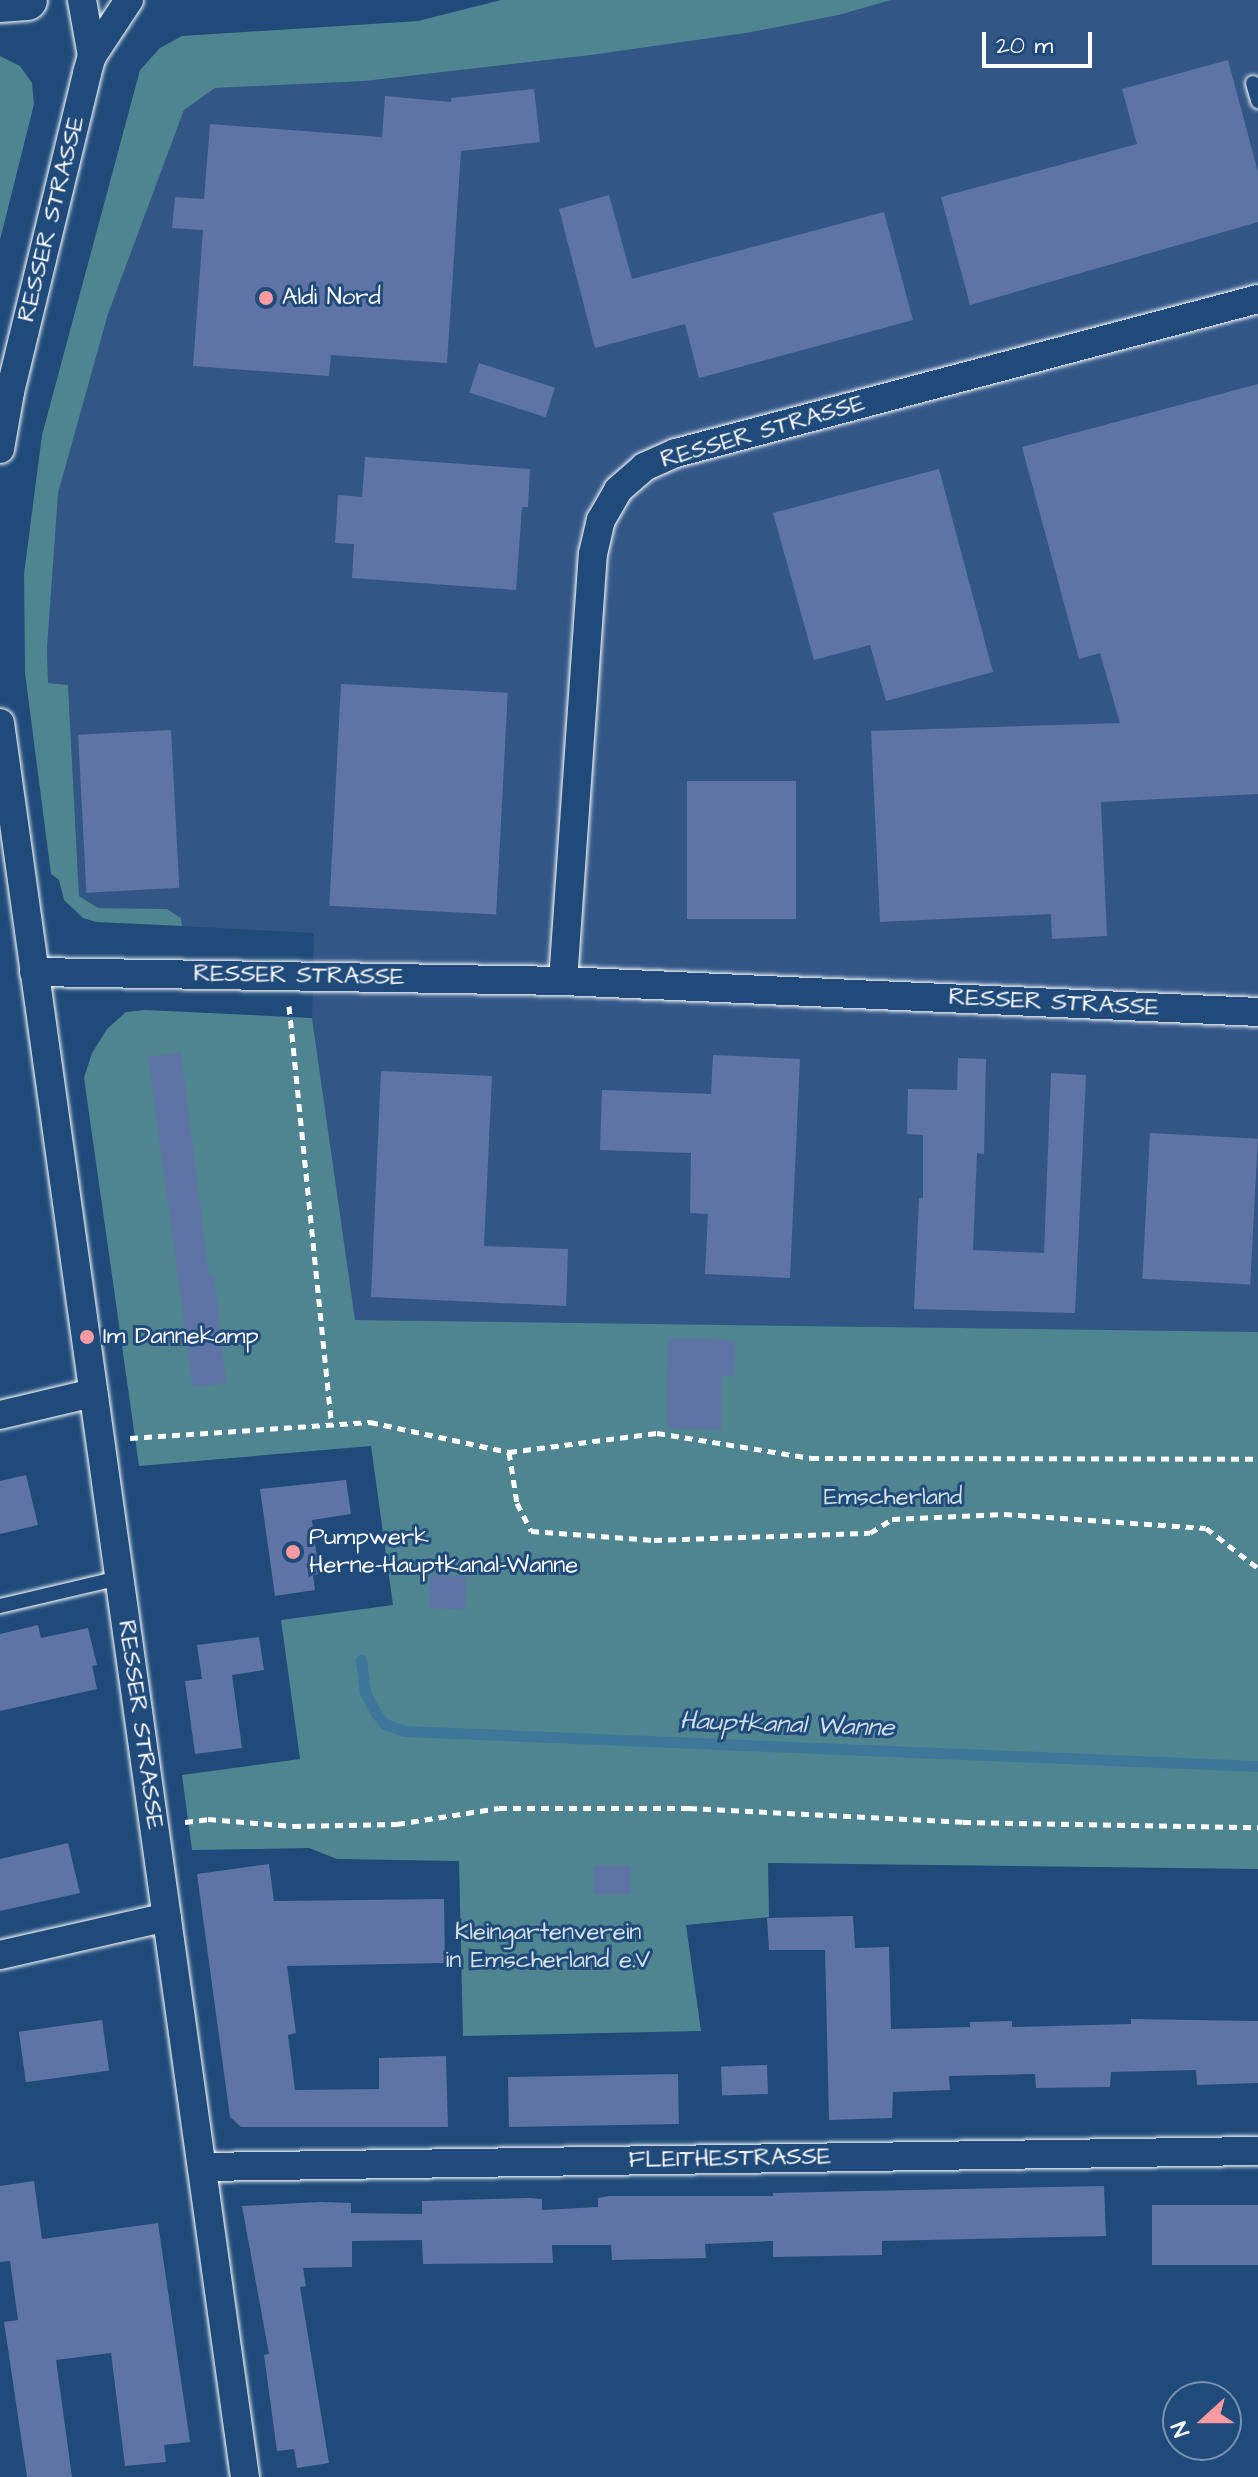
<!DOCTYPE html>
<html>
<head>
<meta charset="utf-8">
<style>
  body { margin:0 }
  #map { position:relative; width:1258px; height:2477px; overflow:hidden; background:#1f4a7a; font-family:"Architects Daughter",sans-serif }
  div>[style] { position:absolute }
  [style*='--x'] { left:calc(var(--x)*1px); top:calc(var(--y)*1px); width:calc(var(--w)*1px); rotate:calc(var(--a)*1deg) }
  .built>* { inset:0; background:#325787 }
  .green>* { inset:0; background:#4f8491 }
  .stream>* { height:11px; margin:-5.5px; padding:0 5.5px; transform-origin:5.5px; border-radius:5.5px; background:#3f779b }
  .building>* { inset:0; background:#5e74a4; transform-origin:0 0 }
  .path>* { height:5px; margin-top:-2.5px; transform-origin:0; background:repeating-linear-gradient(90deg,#fff 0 8px,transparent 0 14px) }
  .roads { filter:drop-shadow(0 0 2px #fff) drop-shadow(0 0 2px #fff) }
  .lane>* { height:14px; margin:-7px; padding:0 7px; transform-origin:7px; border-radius:7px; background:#1f4a7a }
  .street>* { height:28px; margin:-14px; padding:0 14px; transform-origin:14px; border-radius:14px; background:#1f4a7a }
  .secondary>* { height:40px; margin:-20px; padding:0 20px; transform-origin:20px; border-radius:20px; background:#1f4a7a }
  .dots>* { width:22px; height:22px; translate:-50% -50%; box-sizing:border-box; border:4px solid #1f4a7a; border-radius:50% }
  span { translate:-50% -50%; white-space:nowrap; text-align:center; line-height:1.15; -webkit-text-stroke:6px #1f4a7a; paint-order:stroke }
  .street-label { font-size:24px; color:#fff }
  .poi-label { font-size:24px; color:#fff }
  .left { translate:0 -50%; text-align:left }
  .park-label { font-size:24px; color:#d3e0e4 }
  .water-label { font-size:26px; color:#cfdde6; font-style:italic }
  .north { position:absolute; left:1162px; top:2381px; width:80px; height:80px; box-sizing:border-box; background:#1f4a7a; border:2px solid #7992af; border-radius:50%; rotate:249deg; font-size:22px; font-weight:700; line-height:32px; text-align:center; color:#fff }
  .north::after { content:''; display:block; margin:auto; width:28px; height:36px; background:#ff9aa2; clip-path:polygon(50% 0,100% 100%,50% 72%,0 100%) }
  .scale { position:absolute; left:982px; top:32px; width:110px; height:36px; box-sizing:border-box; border:4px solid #fff; border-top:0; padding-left:10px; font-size:24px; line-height:28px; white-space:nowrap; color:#fff; -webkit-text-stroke:6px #1f4a7a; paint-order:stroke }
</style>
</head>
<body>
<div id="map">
  <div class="built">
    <div style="clip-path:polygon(891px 0,1258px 0,1258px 1332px,354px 1320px,312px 1018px,314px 933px,182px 926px,181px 918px,167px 909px,98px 908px,79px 896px,68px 686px,48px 683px,47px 649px,57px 493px,108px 314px,184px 110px,215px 88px,365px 81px,591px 55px,746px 33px,839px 15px)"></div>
  </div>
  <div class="green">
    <div style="clip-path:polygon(501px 0,891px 0,839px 15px,746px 33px,591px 55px,365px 81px,215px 88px,184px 110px,108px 314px,58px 493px,47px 649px,48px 683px,68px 685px,79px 896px,98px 908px,167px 909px,181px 918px,182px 926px,96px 922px,83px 918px,64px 900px,59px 880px,51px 874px,25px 673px,24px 574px,42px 435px,140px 70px,160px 48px,182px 36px,418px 21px)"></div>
    <div style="clip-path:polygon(0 56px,20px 66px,32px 83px,34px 104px,0 240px)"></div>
    <div style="clip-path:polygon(145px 1010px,312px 1018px,355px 1320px,1258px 1332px,1258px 1869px,768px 1863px,769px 1917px,686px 1925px,701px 2031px,463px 2036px,459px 1861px,337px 1859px,309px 1848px,192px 1850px,182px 1775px,300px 1759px,281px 1620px,393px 1605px,371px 1446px,139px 1466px,84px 1078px,92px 1053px,107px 1029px,126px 1012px)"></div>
  </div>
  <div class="stream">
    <div style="--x:361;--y:1660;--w:32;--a:83"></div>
    <div style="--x:365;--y:1692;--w:22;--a:63"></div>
    <div style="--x:375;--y:1712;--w:16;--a:50"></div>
    <div style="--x:385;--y:1724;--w:20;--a:20"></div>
    <div style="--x:404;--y:1731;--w:855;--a:2.35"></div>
  </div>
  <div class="building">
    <div style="clip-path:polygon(1228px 60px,1258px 172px,1258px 222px,970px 305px,941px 197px,1137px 144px,1122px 89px)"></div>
    <div style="clip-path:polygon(534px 89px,540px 142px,461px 151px,447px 363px,331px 355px,329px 376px,193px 366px,203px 230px,172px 228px,175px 197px,204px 199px,210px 124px,382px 137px,385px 96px,451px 102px,451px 98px)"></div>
    <div style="clip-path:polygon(609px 195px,632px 279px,884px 212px,913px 320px,699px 378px,685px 324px,595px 348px,559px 209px)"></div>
    <div style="left:479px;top:363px;width:80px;height:31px;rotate:18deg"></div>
    <div style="clip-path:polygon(1258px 384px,1258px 794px,1101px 802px,1107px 936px,1052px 939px,1051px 914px,880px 922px,871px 731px,1120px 723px,1100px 653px,1079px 659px,1022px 447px)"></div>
    <div style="clip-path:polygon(365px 457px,530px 469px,528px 507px,522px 507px,516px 590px,352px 578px,354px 544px,335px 543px,338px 495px,362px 497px)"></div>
    <div style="clip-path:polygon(939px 469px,993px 672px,886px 701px,870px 645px,814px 660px,773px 513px)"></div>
    <div style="left:341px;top:684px;width:167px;height:222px;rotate:3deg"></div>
    <div style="left:171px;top:730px;width:158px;height:93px;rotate:87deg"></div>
    <div style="left:687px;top:781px;width:109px;height:138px"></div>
    <div style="clip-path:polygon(181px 1052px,209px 1275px,214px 1274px,226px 1383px,193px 1387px,148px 1057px)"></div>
    <div style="clip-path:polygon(713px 1055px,800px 1059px,790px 1278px,705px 1274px,708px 1214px,690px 1213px,691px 1153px,600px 1150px,602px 1090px,711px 1094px)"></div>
    <div style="clip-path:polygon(958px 1058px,986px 1059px,984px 1154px,977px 1153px,973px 1250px,1044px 1253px,1051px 1073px,1086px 1075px,1075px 1313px,914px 1309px,919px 1198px,923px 1198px,923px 1135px,907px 1134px,908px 1089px,957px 1090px)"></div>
    <div style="clip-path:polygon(381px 1071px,492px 1076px,484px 1246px,568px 1249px,566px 1306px,371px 1297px)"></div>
    <div style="left:1150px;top:1133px;width:108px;height:146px;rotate:3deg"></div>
    <div style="clip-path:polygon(668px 1338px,735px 1340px,734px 1376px,721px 1376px,721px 1430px,667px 1428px)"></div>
    <div style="clip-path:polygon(26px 1475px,38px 1525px,0 1534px,0 1481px)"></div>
    <div style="clip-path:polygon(346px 1480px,351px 1514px,312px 1520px,319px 1574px,313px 1575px,315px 1590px,275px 1596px,260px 1489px)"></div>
    <div style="left:430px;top:1575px;width:36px;height:33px;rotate:2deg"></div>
    <div style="clip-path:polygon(38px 1625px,41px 1638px,88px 1628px,97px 1665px,92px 1666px,97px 1689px,0 1711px,0 1634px)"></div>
    <div style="clip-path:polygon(259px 1637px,264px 1670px,232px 1675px,242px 1748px,195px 1754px,185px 1681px,202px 1679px,197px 1645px)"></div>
    <div style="clip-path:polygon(68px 1843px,80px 1893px,0 1911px,0 1859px)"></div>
    <div style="clip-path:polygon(269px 1864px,274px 1901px,444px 1899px,445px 1963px,287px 1966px,296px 2033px,288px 2035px,295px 2090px,379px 2089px,379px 2058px,446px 2056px,448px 2127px,241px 2127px,230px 2117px,197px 1874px)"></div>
    <div style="left:594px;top:1866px;width:37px;height:28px"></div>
    <div style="clip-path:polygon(853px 1916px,855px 1948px,889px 1947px,891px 2029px,970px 2027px,970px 2022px,1012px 2021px,1012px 2027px,1131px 2024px,1131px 2019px,1258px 2021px,1258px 2083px,1197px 2085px,1196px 2070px,1111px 2072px,1110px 2087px,1036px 2088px,1035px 2074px,949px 2076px,950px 2090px,893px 2092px,892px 2118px,829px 2120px,825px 1950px,769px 1950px,767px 1918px)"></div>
    <div style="left:102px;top:2020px;width:51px;height:84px;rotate:82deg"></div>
    <div style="left:767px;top:2065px;width:29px;height:46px;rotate:88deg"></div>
    <div style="left:678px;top:2074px;width:50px;height:170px;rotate:89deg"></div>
    <div style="clip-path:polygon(34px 2181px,42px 2239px,158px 2223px,190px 2442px,164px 2445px,166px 2462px,125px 2466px,111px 2353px,56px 2360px,72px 2477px,27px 2477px,4px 2322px,18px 2320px,10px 2261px,0 2262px,0 2186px)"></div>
    <div style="clip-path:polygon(1104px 2186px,1106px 2236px,882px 2241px,882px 2255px,773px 2257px,773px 2241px,705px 2244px,706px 2258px,612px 2260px,611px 2245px,552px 2245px,553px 2263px,423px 2264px,422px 2240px,352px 2241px,352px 2267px,303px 2268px,306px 2286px,300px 2287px,329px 2463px,297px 2468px,294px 2449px,277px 2451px,264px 2355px,269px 2354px,242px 2206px,321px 2202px,351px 2203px,351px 2213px,422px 2214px,422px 2201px,530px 2198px,542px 2199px,542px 2210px,598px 2207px,598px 2198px,609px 2196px,773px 2196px,773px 2193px)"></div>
    <div style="left:1258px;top:2205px;width:60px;height:106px;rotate:90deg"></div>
  </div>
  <div class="path">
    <div style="--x:289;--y:1006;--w:418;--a:84.2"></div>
    <div style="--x:130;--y:1438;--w:241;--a:-3.8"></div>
    <div style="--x:370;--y:1422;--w:142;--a:12.2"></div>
    <div style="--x:509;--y:1452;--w:149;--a:-7.3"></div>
    <div style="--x:657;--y:1433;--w:156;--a:9.2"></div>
    <div style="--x:811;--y:1458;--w:447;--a:0.1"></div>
    <div style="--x:509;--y:1452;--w:52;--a:81.1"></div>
    <div style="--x:517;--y:1503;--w:31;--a:63"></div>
    <div style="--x:531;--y:1531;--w:123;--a:4.2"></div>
    <div style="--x:654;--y:1540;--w:216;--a:-1.9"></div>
    <div style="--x:870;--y:1533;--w:26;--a:-32"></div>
    <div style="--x:892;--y:1519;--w:112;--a:-2.6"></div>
    <div style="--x:1004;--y:1514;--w:202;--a:4"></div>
    <div style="--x:1206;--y:1528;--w:66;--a:37.6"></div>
    <div style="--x:185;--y:1822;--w:23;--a:-7"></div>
    <div style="--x:208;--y:1819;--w:85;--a:4.7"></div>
    <div style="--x:293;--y:1826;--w:104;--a:-1.1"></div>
    <div style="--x:397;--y:1824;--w:103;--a:-8.9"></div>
    <div style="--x:499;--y:1808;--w:190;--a:0"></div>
    <div style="--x:689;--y:1808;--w:274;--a:2.9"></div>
    <div style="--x:963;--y:1822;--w:295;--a:1"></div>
  </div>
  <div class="roads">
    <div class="lane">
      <div style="--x:1253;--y:83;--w:19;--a:74"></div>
      <div style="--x:0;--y:1606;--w:122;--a:-13.2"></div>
    </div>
    <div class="street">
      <div style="--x:82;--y:0;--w:57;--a:79.9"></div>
      <div style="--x:0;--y:449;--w:58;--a:-80"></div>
      <div style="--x:10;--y:392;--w:328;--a:-76.4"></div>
      <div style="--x:87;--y:73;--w:18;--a:-74"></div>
      <div style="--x:92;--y:56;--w:67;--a:-56.5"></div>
      <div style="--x:0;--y:723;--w:1771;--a:82.05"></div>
      <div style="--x:34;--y:972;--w:529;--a:0.97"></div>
      <div style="--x:563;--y:981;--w:696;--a:2.55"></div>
      <div style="--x:563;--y:981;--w:428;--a:-86"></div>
      <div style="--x:593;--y:554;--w:35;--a:-77"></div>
      <div style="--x:601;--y:520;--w:34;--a:-60"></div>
      <div style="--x:618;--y:490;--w:35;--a:-41"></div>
      <div style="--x:644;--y:467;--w:35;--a:-24"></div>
      <div style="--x:676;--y:453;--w:602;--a:-14.82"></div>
      <div style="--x:0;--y:1415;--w:96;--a:-13.3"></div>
      <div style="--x:0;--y:1955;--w:171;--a:-12.8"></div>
      <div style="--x:202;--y:2167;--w:1056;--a:-0.87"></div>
    </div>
    <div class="secondary">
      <div style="--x:0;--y:2;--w:27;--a:-4"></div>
    </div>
  </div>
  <div class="dots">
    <div style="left:266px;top:298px;background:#ff9aa2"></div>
    <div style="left:87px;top:1337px;background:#ff9aa2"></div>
    <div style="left:293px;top:1552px;background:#ff9aa2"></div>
  </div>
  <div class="street-label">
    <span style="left:52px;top:219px;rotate:-76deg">RESSER STRASSE</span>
    <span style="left:763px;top:432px;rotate:-16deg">RESSER STRASSE</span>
    <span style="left:299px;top:976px;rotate:1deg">RESSER STRASSE</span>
    <span style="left:1054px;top:1003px;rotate:3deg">RESSER STRASSE</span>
    <span style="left:140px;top:1725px;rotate:82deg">RESSER STRASSE</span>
    <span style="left:730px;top:2159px;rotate:-1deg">FLEITHESTRASSE</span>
  </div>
  <div class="poi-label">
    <span class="left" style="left:282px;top:298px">Aldi Nord</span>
    <span class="left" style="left:103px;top:1337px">Im Dannekamp</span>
    <span class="left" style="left:309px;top:1552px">Pumpwerk<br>Herne-Hauptkanal-Wanne</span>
  </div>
  <div class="park-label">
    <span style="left:893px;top:1498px">Emscherland</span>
    <span style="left:548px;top:1947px">Kleingartenverein<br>in Emscherland e.V</span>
  </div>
  <div class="water-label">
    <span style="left:787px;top:1725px;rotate:2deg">Hauptkanal Wanne</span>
  </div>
  <div class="north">N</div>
  <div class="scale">20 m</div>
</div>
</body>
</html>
